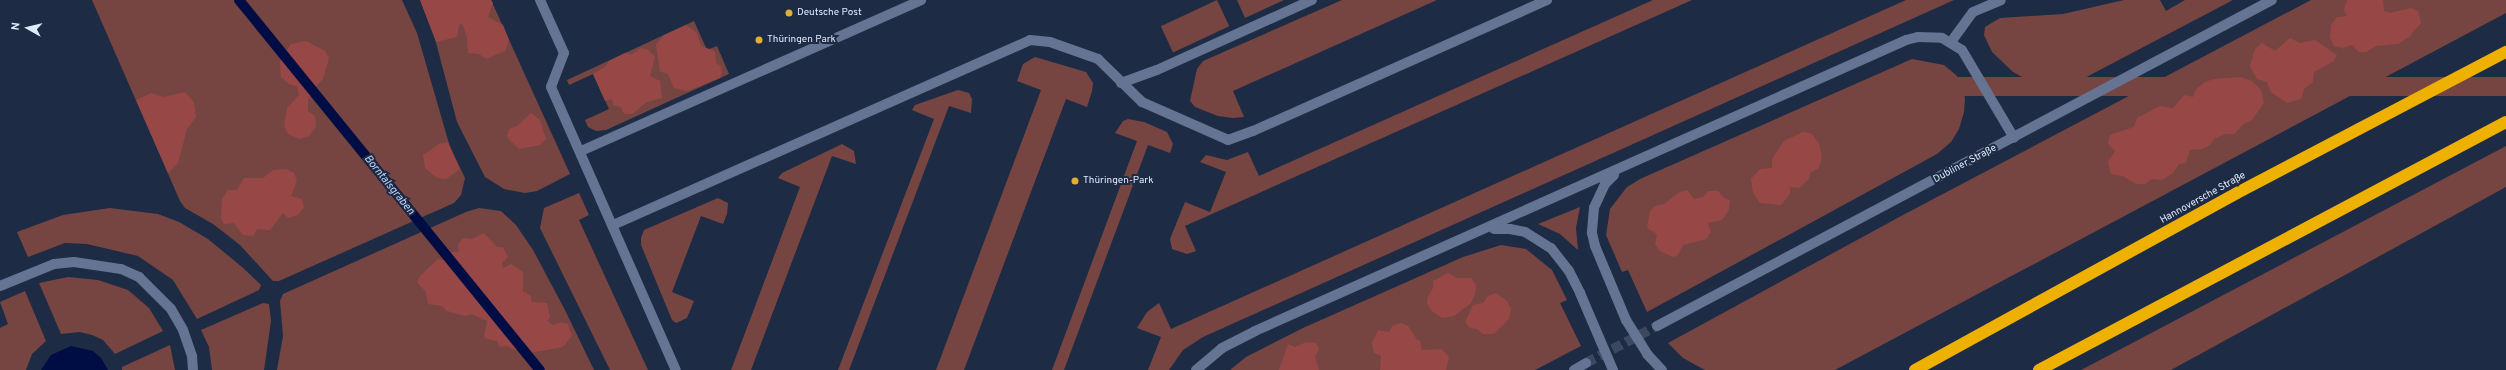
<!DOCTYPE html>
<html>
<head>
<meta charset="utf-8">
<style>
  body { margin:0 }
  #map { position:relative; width:2506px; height:370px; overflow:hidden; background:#1e2b45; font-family:Overpass,sans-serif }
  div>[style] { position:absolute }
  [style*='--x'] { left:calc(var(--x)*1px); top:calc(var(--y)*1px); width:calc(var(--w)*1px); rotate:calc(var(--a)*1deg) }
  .green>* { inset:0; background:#764542; transform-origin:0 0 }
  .forest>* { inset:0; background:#974846 }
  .water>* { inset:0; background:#000c44 }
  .stream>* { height:10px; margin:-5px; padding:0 5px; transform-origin:5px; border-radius:5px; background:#000c44 }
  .minor-tunnel>* { height:10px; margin-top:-5px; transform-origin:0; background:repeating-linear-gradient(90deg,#3b4860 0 10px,transparent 0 15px) }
  .minor>* { height:10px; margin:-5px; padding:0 5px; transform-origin:5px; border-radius:5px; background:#647492 }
  .highway>* { height:12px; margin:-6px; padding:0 6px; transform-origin:6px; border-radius:6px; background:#efb101 }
  .dots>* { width:11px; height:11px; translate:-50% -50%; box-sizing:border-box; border:2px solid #1e2b45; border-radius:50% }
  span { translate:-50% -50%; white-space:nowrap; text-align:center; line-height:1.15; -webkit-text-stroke:4px #1e2b45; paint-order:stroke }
  .poi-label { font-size:10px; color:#e1eafb }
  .left { translate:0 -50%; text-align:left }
  .street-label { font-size:10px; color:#e1eafb }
  .water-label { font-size:11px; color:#c5d8fc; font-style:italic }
  .north { position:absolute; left:8px; top:8px; width:40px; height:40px; -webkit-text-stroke:3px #1e2b45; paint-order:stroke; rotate:278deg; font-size:11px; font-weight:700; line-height:16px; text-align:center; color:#e1eafb }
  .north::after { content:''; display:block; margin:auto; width:14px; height:18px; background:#e1eafb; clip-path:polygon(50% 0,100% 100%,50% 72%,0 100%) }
</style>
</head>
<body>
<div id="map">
  <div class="green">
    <div style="clip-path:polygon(92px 0,402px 0,417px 33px,450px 147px,465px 178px,461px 195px,454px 203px,279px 281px,273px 281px,240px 245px,213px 224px,185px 208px,180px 201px)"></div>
    <div style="clip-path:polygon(420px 0,491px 0,570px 174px,537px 191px,525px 193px,504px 189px,485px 177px,457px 122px,434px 35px)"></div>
    <div style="left:1217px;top:0;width:29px;height:62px;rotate:65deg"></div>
    <div style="clip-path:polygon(1237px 0,1284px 0,1245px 18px)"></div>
    <div style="clip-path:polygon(1342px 0,1437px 0,1233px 91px,1244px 117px,1233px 118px,1218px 116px,1195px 107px,1190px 101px,1197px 69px,1203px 61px)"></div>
    <div style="clip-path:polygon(1653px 0,1692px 0,1185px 226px,1196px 251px,1187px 254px,1172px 249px,1170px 239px,1185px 202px,1210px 212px,1226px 172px,1200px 162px,1206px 155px,1227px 160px,1248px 152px,1259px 176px)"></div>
    <div style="clip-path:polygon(1906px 0,1954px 0,1203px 337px,1183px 350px,1169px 370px,1148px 370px,1161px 337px,1137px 328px,1147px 312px,1159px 303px,1171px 329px)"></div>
    <div style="clip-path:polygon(2124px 0,2160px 0,2166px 11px,2185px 0,2233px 0,2075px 83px,2060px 86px,2031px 82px,2013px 72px,1992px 52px,1984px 35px,1985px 27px,2000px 18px,2063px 14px)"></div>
    <div style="clip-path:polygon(2311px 0,2506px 0,2506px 13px,1835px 370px,1705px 370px,1683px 358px,1668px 343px,1903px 215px)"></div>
    <div style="clip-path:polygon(694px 21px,707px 50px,717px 46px,729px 74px,606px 130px,596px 131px,588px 127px,585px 120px,609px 109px,593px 74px,569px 85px,567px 80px)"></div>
    <div style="clip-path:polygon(1035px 57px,1086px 72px,1093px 83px,1092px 91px,1087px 107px,1066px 99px,964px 370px,936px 370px,1041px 90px,1017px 81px,1023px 64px)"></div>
    <div style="clip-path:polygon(1912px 59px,1944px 65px,1957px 76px,1962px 87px,1965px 98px,1964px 112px,1959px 129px,1951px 142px,1937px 154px,1647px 312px,1628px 270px,1622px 272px,1606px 235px,1610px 209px,1627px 187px,1640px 179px)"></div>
    <div style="left:2506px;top:77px;width:19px;height:623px;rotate:90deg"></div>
    <div style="clip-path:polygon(958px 90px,969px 93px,972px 99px,971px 113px,949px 106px,849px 370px,838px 370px,934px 119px,912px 110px,915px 105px)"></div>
    <div style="clip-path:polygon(1128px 119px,1144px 122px,1167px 132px,1173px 144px,1170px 153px,1148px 145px,1064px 370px,1052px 370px,1137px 141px,1115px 133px,1123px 121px)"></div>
    <div style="clip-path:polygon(842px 144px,854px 151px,856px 164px,832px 156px,751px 370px,731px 370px,800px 187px,778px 178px,782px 173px)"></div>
    <div style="clip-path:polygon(2506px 146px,2506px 187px,2171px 370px,2081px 370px)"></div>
    <div style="clip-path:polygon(579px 193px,589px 215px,579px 220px,648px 370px,610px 370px,540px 228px,544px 208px)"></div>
    <div style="clip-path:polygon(718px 198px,728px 203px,727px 214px,723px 224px,701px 216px,672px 292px,694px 301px,687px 318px,676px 323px,672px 320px,641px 245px,641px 238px,644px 230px)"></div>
    <div style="clip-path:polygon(1580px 207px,1576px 228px,1578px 250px,1560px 234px,1538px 224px)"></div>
    <div style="clip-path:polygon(110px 208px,158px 214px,179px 222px,208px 239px,242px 267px,261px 285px,259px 290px,197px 319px,173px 280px,138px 256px,87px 244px,65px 243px,28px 257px,17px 232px,63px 215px)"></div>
    <div style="clip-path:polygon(479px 208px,501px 211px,516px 225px,533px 250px,565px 310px,594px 370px,277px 370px,283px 336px,280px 301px,283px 294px,466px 212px)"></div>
    <div style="clip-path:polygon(1501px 245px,1526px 249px,1552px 270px,1567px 300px,1560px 303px,1581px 346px,1535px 370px,1230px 370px,1246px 357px,1303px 328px,1463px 257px)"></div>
    <div style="clip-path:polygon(68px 277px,98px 280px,128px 290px,149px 308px,163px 331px,115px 354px,103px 340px,92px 335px,80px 332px,61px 334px,39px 283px)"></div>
    <div style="clip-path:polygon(25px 291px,46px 341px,32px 354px,26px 370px,0 370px,0 328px,8px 324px,0 302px)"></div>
    <div style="clip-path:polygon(263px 303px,269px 304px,271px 321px,264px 370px,212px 370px,209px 347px,201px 330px)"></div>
    <div style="clip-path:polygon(170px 345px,175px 370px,122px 370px,122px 367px)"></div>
  </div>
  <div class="forest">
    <div style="clip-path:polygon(420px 0,491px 0,493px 3px,488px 17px,503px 25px,509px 40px,505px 51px,486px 59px,479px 54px,468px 53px,467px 37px,462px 23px,459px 25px,457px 37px,436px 42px)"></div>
    <div style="clip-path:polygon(2347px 0,2383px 0,2384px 11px,2390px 13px,2411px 8px,2418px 11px,2421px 23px,2409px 37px,2398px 44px,2376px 46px,2366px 52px,2359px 52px,2352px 45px,2343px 48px,2334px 46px,2330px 37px,2331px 25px,2337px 17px,2347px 16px,2344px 10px)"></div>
    <div style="clip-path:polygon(686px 25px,697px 33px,701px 46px,715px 51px,716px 63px,721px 66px,722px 72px,720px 78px,687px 91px,674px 88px,668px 74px,660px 71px,656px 45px,664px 35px)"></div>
    <div style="clip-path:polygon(2290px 38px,2300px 43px,2315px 40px,2337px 55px,2334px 61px,2314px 72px,2313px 82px,2304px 89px,2301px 99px,2287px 103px,2271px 92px,2267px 82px,2257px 79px,2250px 66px,2255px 49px,2262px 43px,2275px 51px)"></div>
    <div style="clip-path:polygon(306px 41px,325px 51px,329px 58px,323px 79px,313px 89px,308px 100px,308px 111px,315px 116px,316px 127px,309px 136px,299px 139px,288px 134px,284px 126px,287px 108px,299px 95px,297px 86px,289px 84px,281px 77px,280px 62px,291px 44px)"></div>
    <div style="clip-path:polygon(641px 48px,647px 49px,655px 57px,650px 76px,660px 81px,662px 98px,647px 102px,632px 114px,624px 114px,621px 107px,613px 105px,612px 99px,605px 101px,593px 74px,591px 75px,605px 67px,609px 61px,625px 53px,631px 55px)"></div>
    <div style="clip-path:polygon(2240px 77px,2252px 81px,2261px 90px,2264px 103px,2252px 120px,2244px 124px,2234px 134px,2225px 134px,2214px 139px,2210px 145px,2202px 149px,2190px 150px,2186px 163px,2179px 164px,2173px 173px,2162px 180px,2152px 179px,2145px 184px,2136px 184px,2123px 176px,2111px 174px,2108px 162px,2115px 151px,2108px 144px,2110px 135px,2134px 127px,2137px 118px,2160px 106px,2173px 108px,2184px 95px,2193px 97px,2196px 89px,2205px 82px,2214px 79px)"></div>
    <div style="clip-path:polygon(185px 92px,194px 102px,196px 117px,187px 129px,178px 163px,168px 173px,136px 100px,151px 93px,163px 97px)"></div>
    <div style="clip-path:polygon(531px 113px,540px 120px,546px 139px,540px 145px,519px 149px,507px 137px,509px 129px,517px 126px)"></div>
    <div style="clip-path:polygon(1803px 132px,1811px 133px,1819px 143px,1822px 157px,1819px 168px,1810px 173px,1809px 179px,1799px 188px,1790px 187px,1790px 194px,1781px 205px,1760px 203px,1753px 193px,1751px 179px,1760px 169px,1772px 168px,1772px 159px,1784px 141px)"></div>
    <div style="clip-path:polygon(448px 142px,460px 169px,446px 179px,437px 178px,425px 168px,423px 155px,439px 144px)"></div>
    <div style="clip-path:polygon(286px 169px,294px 173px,297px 181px,291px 196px,302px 199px,304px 207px,298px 215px,288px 218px,283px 213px,270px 230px,257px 229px,253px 236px,243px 235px,234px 223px,224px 224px,221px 218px,222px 199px,228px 190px,237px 190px,244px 178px,263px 178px,273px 170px)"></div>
    <div style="clip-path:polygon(1687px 190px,1694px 199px,1703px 197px,1708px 191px,1718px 191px,1724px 198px,1730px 200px,1729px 210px,1722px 220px,1708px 223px,1711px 232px,1706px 239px,1683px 245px,1678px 255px,1673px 257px,1660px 251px,1655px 244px,1657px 234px,1647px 228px,1650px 211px,1655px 206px,1664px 204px,1678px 193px)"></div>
    <div style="clip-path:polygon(484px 233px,497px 247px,503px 247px,508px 257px,502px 263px,503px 268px,511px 264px,523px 272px,523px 291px,531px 296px,532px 302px,547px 303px,550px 317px,547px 321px,553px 325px,561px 322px,568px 324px,572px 336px,563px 347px,524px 354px,507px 346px,500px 347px,497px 341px,484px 338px,487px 321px,471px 314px,465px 316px,447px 311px,442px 306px,428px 304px,426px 292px,417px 282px,420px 276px,438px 259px,445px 260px,452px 252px,459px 252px,458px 244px,463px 238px,472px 239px)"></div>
    <div style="clip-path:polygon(1448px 273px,1457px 278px,1471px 278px,1476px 285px,1475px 294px,1471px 303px,1454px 316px,1442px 318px,1432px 311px,1427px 304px,1428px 296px,1433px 288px,1433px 281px)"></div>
    <div style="clip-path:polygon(1496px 293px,1507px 301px,1511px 309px,1509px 319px,1494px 334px,1483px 334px,1477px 329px,1470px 328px,1465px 322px,1473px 305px,1483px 303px,1488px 296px)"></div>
    <div style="clip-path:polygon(1401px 323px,1408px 326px,1417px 340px,1420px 340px,1422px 350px,1442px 349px,1449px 357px,1446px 370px,1380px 370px,1381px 356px,1374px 353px,1372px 343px,1378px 330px,1389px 332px,1392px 326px)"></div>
    <div style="clip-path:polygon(1306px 342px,1316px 343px,1319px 349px,1315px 357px,1319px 370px,1279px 370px,1288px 344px,1295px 347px)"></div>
  </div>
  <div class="water">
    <div style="clip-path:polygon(71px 346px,93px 351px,101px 358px,108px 370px,41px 370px,51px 355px)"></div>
  </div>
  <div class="stream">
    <div style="--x:239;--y:0;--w:477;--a:50.9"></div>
  </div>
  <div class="minor-tunnel">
    <div style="--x:1586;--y:363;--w:80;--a:-27.5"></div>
  </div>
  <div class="minor">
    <div style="--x:540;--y:0;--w:58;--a:65.6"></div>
    <div style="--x:564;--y:53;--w:36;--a:111"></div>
    <div style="--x:551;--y:87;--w:309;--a:66.2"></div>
    <div style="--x:1951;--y:42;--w:37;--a:-54"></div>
    <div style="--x:1973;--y:12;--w:30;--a:-23"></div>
    <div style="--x:1121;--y:83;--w:38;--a:-20"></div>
    <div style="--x:1157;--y:70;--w:170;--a:-24.3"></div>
    <div style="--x:581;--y:151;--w:372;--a:-23.9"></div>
    <div style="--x:1614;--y:175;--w:13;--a:135"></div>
    <div style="--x:1605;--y:184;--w:26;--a:115"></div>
    <div style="--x:1594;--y:208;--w:25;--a:95"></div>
    <div style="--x:1592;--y:233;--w:13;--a:77"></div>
    <div style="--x:1595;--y:246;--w:80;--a:67.3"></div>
    <div style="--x:1626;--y:320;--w:40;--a:58"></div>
    <div style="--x:1647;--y:354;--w:22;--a:47"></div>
    <div style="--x:613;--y:225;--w:456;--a:-23.9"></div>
    <div style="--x:1030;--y:40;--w:20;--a:6"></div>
    <div style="--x:1050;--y:42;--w:51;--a:19.5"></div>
    <div style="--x:1098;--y:59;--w:62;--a:44.3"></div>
    <div style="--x:1142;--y:102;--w:94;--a:23.8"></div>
    <div style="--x:1228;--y:140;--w:27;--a:-20"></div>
    <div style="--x:1253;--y:131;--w:322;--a:-24"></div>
    <div style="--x:1494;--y:229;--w:16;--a:0"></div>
    <div style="--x:1510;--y:229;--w:15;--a:11"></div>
    <div style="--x:1525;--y:232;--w:31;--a:32"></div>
    <div style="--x:1551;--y:248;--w:29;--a:52"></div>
    <div style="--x:1569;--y:271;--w:25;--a:63"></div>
    <div style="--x:1580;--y:293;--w:84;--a:66.8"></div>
    <div style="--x:0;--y:286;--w:58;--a:-22.2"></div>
    <div style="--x:54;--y:264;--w:20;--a:-6"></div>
    <div style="--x:74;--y:262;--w:48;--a:8.5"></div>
    <div style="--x:121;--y:269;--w:20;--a:24"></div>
    <div style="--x:139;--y:277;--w:45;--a:45"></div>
    <div style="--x:171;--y:309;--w:24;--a:60"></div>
    <div style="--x:183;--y:330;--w:28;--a:71"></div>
    <div style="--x:192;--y:356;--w:14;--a:86"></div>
    <div style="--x:1657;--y:326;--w:696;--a:-27.93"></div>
    <div style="--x:1196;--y:370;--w:34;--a:-40"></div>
    <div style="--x:1222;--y:348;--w:37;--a:-27"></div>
    <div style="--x:1255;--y:331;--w:713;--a:-24.08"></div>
    <div style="--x:1906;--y:40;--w:12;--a:-14"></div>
    <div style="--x:1918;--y:37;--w:24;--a:2"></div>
    <div style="--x:1942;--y:38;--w:23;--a:31"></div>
    <div style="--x:1962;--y:50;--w:102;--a:59.4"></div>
    <div style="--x:1574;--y:370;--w:14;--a:-30"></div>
  </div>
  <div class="highway">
    <div style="--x:1915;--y:370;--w:367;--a:-28.8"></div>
    <div style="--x:2237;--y:193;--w:304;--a:-27.7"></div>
    <div style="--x:2039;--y:370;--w:529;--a:-27.97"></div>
  </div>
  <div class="dots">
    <div style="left:789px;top:13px;background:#e4ae35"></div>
    <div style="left:759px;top:40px;background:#e4ae35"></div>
    <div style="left:1075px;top:181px;background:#e4ae35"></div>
  </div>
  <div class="poi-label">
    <span class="left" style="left:797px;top:13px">Deutsche Post</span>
    <span class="left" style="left:767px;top:40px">Thüringen Park</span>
    <span class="left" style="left:1083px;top:181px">Thüringen-Park</span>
  </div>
  <div class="street-label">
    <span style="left:1965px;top:164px;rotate:-28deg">Dubliner Straße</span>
    <span style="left:2203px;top:198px;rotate:-29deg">Hannoversche Straße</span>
  </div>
  <div class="water-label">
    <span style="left:389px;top:185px;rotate:51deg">Borntalsgraben</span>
  </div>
  <div class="north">N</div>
</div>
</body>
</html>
